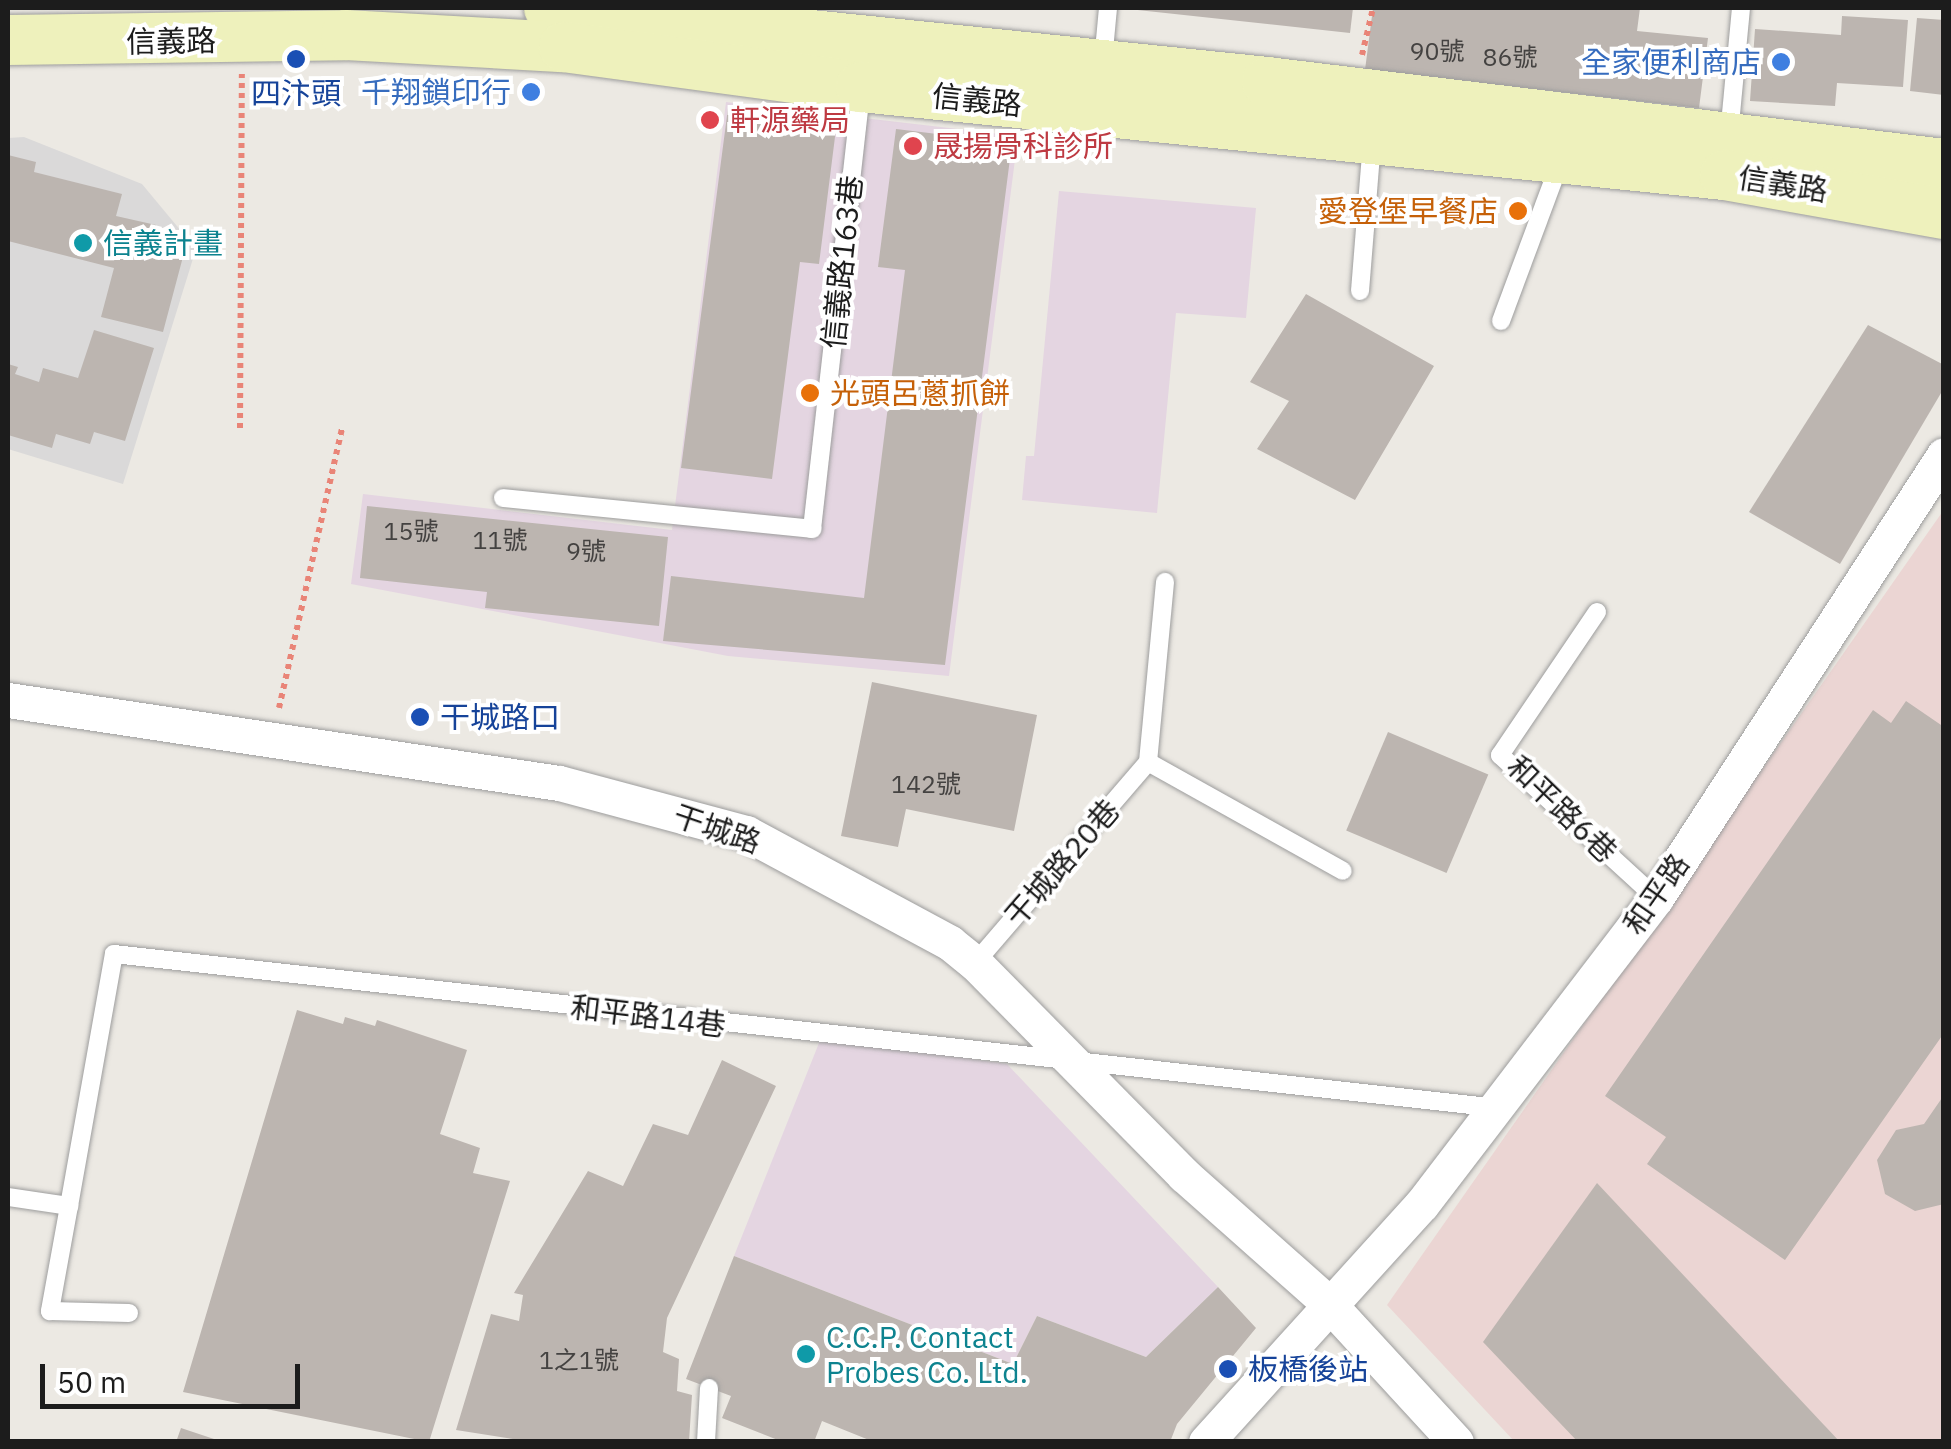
<!DOCTYPE html>
<html>
<head>
<meta charset="utf-8">
<style>
  body { margin:0 }
  #map { position:relative; width:1951px; height:1449px; overflow:hidden; background:#ece9e3; font-family:"IBM Plex Sans","Noto Sans TC",sans-serif }
  div>[style] { position:absolute }
  [style*='--x'] { left:calc(var(--x)*1px); top:calc(var(--y)*1px); width:calc(var(--w)*1px); rotate:calc(var(--a)*1deg) }
  .residential>* { inset:0; background:#dad9d9 }
  .commercial>* { inset:0; background:#ebd5d3 }
  .industrial>* { inset:0; background:#e4d5e1 }
  .building>* { inset:0; background:#bcb5b0; transform-origin:0 0 }
  .path>* { height:6px; margin-top:-3px; transform-origin:0; background:repeating-linear-gradient(90deg,#e98477 0 5px,transparent 0 10px) }
  .roads { filter:drop-shadow(0 0 2px #9d9d9d) drop-shadow(0 0 2px #9d9d9d) }
  .lane>* { height:18px; margin:-9px; padding:0 9px; transform-origin:9px; border-radius:9px; background:#fff }
  .street>* { height:35px; margin:-17.5px; padding:0 17.5px; transform-origin:17.5px; border-radius:17.5px; background:#fff }
  .secondary>* { height:50px; margin:-25px; padding:0 25px; transform-origin:25px; border-radius:25px; background:#eef1bc }
  .dots>* { width:28px; height:28px; translate:-50% -50%; box-sizing:border-box; border:5px solid #fff; border-radius:50% }
  span { translate:-50% -50%; white-space:nowrap; text-align:center; line-height:1.15; -webkit-text-stroke:8px #fff; paint-order:stroke }
  .number-label { font-size:25px; color:#444241 }
  .number-label span { -webkit-text-stroke-width:0 }
  .street-label { font-size:30px; color:#1c1c1c }
  .shop-label { font-size:30px; color:#366cbe }
  .right { translate:-100% -50%; text-align:right }
  .transit-label { font-size:30px; color:#164399 }
  .left { translate:0 -50%; text-align:left }
  .health-label { font-size:30px; color:#be3a42 }
  .food-label { font-size:30px; color:#c56008 }
  .culture-label { font-size:30px; color:#0d838f }
  .frame { position:absolute; inset:0; border:10px solid #1c1c1c; pointer-events:none }
  .scale { position:absolute; left:40px; top:1364px; width:260px; height:45px; box-sizing:border-box; border:5px solid #1c1c1c; border-top:0; padding-left:12px; font-size:30px; line-height:35px; white-space:nowrap; color:#1c1c1c; -webkit-text-stroke:8px #fff; paint-order:stroke }
</style>
</head>
<body>
<div id="map">
  <div class="residential">
    <div style="clip-path:polygon(24px 137px,142px 184px,196px 249px,123px 484px,8px 449px,8px 138px)"></div>
  </div>
  <div class="commercial">
    <div style="clip-path:polygon(1943px 511px,1943px 1441px,1514px 1441px,1387px 1305px)"></div>
  </div>
  <div class="industrial">
    <div style="clip-path:polygon(726px 102px,1018px 136px,949px 676px,728px 656px,351px 584px,363px 494px,672px 530px)"></div>
    <div style="clip-path:polygon(1059px 191px,1256px 208px,1246px 318px,1176px 313px,1157px 513px,1022px 500px,1026px 456px,1034px 456px)"></div>
    <div style="clip-path:polygon(821px 1038px,1007px 1064px,1218px 1287px,1146px 1357px,1037px 1316px,1013px 1364px,734px 1256px)"></div>
  </div>
  <div class="building">
    <div style="clip-path:polygon(1119px 8px,1353px 8px,1350px 33px)"></div>
    <div style="clip-path:polygon(1373px 8px,1640px 8px,1637px 31px,1708px 38px,1699px 108px,1365px 70px)"></div>
    <div style="clip-path:polygon(1842px 16px,1908px 20px,1903px 87px,1837px 83px,1835px 106px,1750px 101px,1755px 29px,1841px 35px)"></div>
    <div style="clip-path:polygon(1917px 18px,1944px 20px,1944px 95px,1910px 91px)"></div>
    <div style="clip-path:polygon(728px 108px,837px 121px,819px 264px,800px 262px,772px 479px,681px 468px)"></div>
    <div style="clip-path:polygon(896px 129px,1012px 143px,945px 665px,663px 641px,671px 576px,864px 598px,905px 270px,878px 267px)"></div>
    <div style="clip-path:polygon(8px 155px,36px 162px,34px 172px,122px 194px,116px 216px,156px 225px,151px 245px,184px 253px,163px 332px,101px 317px,114px 268px,8px 241px)"></div>
    <div style="clip-path:polygon(1306px 294px,1434px 366px,1355px 500px,1257px 449px,1289px 401px,1250px 382px)"></div>
    <div style="clip-path:polygon(1868px 325px,1944px 365px,1944px 388px,1840px 564px,1749px 512px)"></div>
    <div style="clip-path:polygon(94px 330px,154px 348px,125px 441px,94px 432px,90px 444px,56px 434px,52px 448px,8px 435px,8px 364px,18px 367px,15px 374px,39px 382px,43px 368px,78px 378px)"></div>
    <div style="clip-path:polygon(367px 506px,668px 537px,659px 626px,485px 608px,487px 592px,360px 578px)"></div>
    <div style="clip-path:polygon(872px 682px,1037px 715px,1014px 831px,906px 809px,898px 847px,841px 836px)"></div>
    <div style="clip-path:polygon(1906px 701px,1944px 727px,1944px 1033px,1785px 1260px,1647px 1164px,1666px 1137px,1605px 1096px,1873px 710px,1891px 723px)"></div>
    <div style="left:1388px;top:732px;width:109px;height:107px;rotate:23deg"></div>
    <div style="clip-path:polygon(297px 1010px,343px 1024px,345px 1017px,375px 1026px,377px 1020px,467px 1050px,440px 1134px,480px 1148px,473px 1173px,510px 1181px,429px 1442px,183px 1392px)"></div>
    <div style="clip-path:polygon(722px 1060px,776px 1086px,667px 1318px,663px 1352px,679px 1359px,677px 1391px,692px 1395px,689px 1442px,532px 1442px,456px 1430px,491px 1314px,519px 1321px,523px 1295px,514px 1293px,588px 1171px,623px 1186px,653px 1124px,688px 1135px)"></div>
    <div style="clip-path:polygon(1944px 1095px,1944px 1204px,1915px 1211px,1885px 1194px,1877px 1160px,1896px 1130px,1924px 1124px)"></div>
    <div style="clip-path:polygon(1597px 1183px,1840px 1442px,1578px 1442px,1483px 1342px)"></div>
    <div style="clip-path:polygon(734px 1256px,1013px 1364px,1037px 1316px,1146px 1357px,1218px 1287px,1256px 1328px,1177px 1424px,1170px 1442px,874px 1442px,822px 1421px,814px 1442px,783px 1442px,722px 1418px,731px 1396px,686px 1379px)"></div>
    <div style="clip-path:polygon(181px 1428px,220px 1441px,220px 1442px,176px 1442px)"></div>
  </div>
  <div class="path">
    <div style="--x:1362;--y:55;--w:48;--a:-76.8"></div>
    <div style="--x:240;--y:428;--w:354;--a:-89.7"></div>
    <div style="--x:279;--y:708;--w:286;--a:-77.3"></div>
  </div>
  <div class="roads">
    <div class="lane">
      <div style="--x:1103;--y:61;--w:53;--a:-84.6"></div>
      <div style="--x:1729;--y:135;--w:128;--a:-84.6"></div>
      <div style="--x:1360;--y:291;--w:149;--a:-85.4"></div>
      <div style="--x:1501;--y:321;--w:172;--a:-69.6"></div>
      <div style="--x:503;--y:498;--w:311;--a:5.7"></div>
      <div style="--x:812;--y:529;--w:443;--a:-83.6"></div>
      <div style="--x:1597;--y:612;--w:173;--a:124.1"></div>
      <div style="--x:1500;--y:755;--w:212;--a:42.5"></div>
      <div style="--x:1148;--y:762;--w:223;--a:29.2"></div>
      <div style="--x:975;--y:963;--w:265;--a:-49.3"></div>
      <div style="--x:1148;--y:762;--w:181;--a:-84.6"></div>
      <div style="--x:8;--y:1197;--w:62;--a:8.4"></div>
      <div style="--x:69;--y:1206;--w:256;--a:-79.9"></div>
      <div style="--x:114;--y:954;--w:1392;--a:6.35"></div>
      <div style="--x:69;--y:1206;--w:107;--a:100.3"></div>
      <div style="--x:50;--y:1311;--w:79;--a:1.5"></div>
      <div style="--x:706;--y:1442;--w:54;--a:-86.8"></div>
    </div>
    <div class="street">
      <div style="--x:8;--y:700;--w:557;--a:8.57"></div>
      <div style="--x:559;--y:783;--w:194;--a:15"></div>
      <div style="--x:746;--y:833;--w:232;--a:28.3"></div>
      <div style="--x:950;--y:943;--w:32;--a:39"></div>
      <div style="--x:975;--y:963;--w:298;--a:45.4"></div>
      <div style="--x:1184;--y:1175;--w:193;--a:41.6"></div>
      <div style="--x:1328;--y:1303;--w:189;--a:47.4"></div>
      <div style="--x:1206;--y:1442;--w:321;--a:-47.8"></div>
      <div style="--x:1422;--y:1204;--w:385;--a:-52.6"></div>
      <div style="--x:1656;--y:898;--w:528;--a:-56.97"></div>
    </div>
    <div class="secondary">
      <div style="--x:549;--y:8;--w:722;--a:5.88"></div>
      <div style="--x:1267;--y:82;--w:682;--a:6.91"></div>
      <div style="--x:8;--y:40;--w:338;--a:-0.8"></div>
      <div style="--x:346;--y:35;--w:218;--a:3.2"></div>
      <div style="--x:564;--y:47;--w:300;--a:7.7"></div>
      <div style="--x:861;--y:87;--w:868;--a:5.82"></div>
      <div style="--x:1725;--y:175;--w:222;--a:10.1"></div>
    </div>
  </div>
  <div class="dots">
    <div style="left:296px;top:59px;background:#1a4fb4"></div>
    <div style="left:1781px;top:62px;background:#3f7fe0"></div>
    <div style="left:531px;top:92px;background:#3f7fe0"></div>
    <div style="left:710px;top:120px;background:#e0444e"></div>
    <div style="left:913px;top:146px;background:#e0444e"></div>
    <div style="left:1518px;top:211px;background:#e8710a"></div>
    <div style="left:83px;top:243px;background:#0f9aa8"></div>
    <div style="left:810px;top:393px;background:#e8710a"></div>
    <div style="left:420px;top:717px;background:#1a4fb4"></div>
    <div style="left:806px;top:1354px;background:#0f9aa8"></div>
    <div style="left:1228px;top:1369px;background:#1a4fb4"></div>
  </div>
  <div class="number-label">
    <span style="left:1437px;top:51px">90號</span>
    <span style="left:1510px;top:57px">86號</span>
    <span style="left:411px;top:531px">15號</span>
    <span style="left:500px;top:540px">11號</span>
    <span style="left:586px;top:551px">9號</span>
    <span style="left:926px;top:784px">142號</span>
    <span style="left:579px;top:1360px">1之1號</span>
  </div>
  <div class="street-label">
    <span style="left:171px;top:41px;rotate:-1deg">信義路</span>
    <span style="left:977px;top:100px;rotate:6deg">信義路</span>
    <span style="left:1783px;top:184px;rotate:9deg">信義路</span>
    <span style="left:842px;top:262px;rotate:-84deg">信義路163巷</span>
    <span style="left:1562px;top:809px;rotate:44deg">和平路6巷</span>
    <span style="left:717px;top:829px;rotate:19deg">干城路</span>
    <span style="left:1062px;top:863px;rotate:-49deg">干城路20巷</span>
    <span style="left:1656px;top:894px;rotate:-55deg">和平路</span>
    <span style="left:648px;top:1016px;rotate:7deg">和平路14巷</span>
  </div>
  <div class="shop-label">
    <span class="right" style="left:1761px;top:62px">全家便利商店</span>
    <span class="right" style="left:511px;top:92px">千翔鎖印行</span>
  </div>
  <div class="transit-label">
    <span style="left:296px;top:93px">四汴頭</span>
    <span class="left" style="left:440px;top:717px">干城路口</span>
    <span class="left" style="left:1248px;top:1369px">板橋後站</span>
  </div>
  <div class="health-label">
    <span class="left" style="left:730px;top:120px">軒源藥局</span>
    <span class="left" style="left:933px;top:146px">晟揚骨科診所</span>
  </div>
  <div class="food-label">
    <span class="right" style="left:1498px;top:211px">愛登堡早餐店</span>
    <span class="left" style="left:830px;top:393px">光頭呂蔥抓餅</span>
  </div>
  <div class="culture-label">
    <span class="left" style="left:103px;top:243px">信義計畫</span>
    <span class="left" style="left:826px;top:1354px">C.C.P. Contact<br>Probes Co. Ltd.</span>
  </div>
  <div class="frame"></div>
  <div class="scale">50 m</div>
</div>
</body>
</html>
